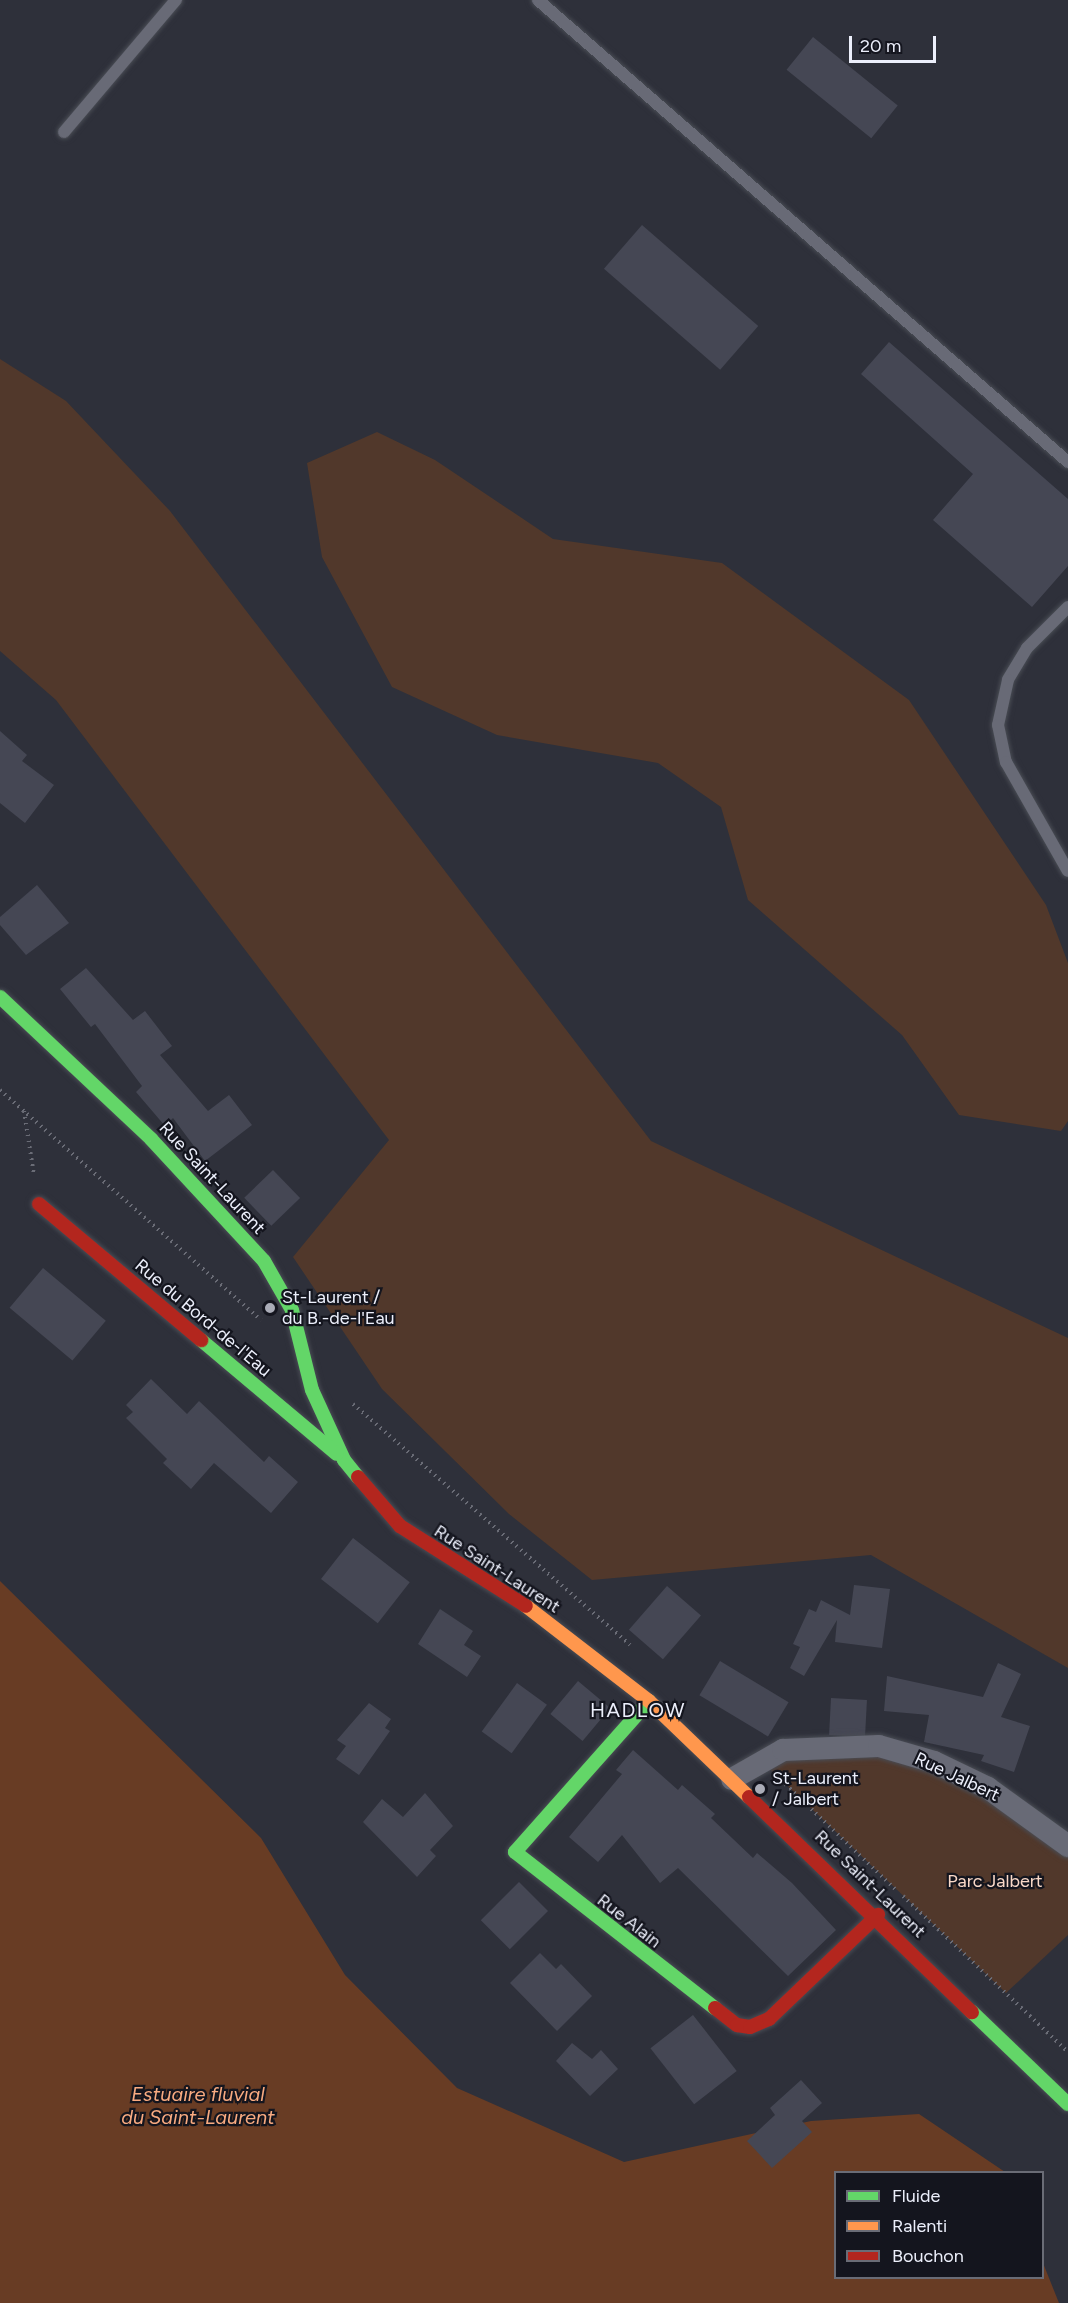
<!DOCTYPE html>
<html>
<head>
<meta charset="utf-8">
<style>
  body { margin:0 }
  #map { position:relative; width:1068px; height:2303px; overflow:hidden; background:#2e303a; font-family:Figtree,sans-serif }
  div>[style] { position:absolute }
  [style*='--x'] { left:calc(var(--x)*1px); top:calc(var(--y)*1px); width:calc(var(--w)*1px); rotate:calc(var(--a)*1deg) }
  .green>* { inset:0; background:#51382b }
  .water>* { inset:0; background:#683c24 }
  .building>* { inset:0; background:#454754; transform-origin:0 0 }
  .path>* { height:4px; margin-top:-2px; transform-origin:0; background:repeating-linear-gradient(90deg,#6a6c76 0 1.5px,transparent 0 6px) }
  .roads { filter:drop-shadow(0 0 2px #494c54) drop-shadow(0 0 2px #494c54) }
  .lane>* { height:12px; margin:-6px; padding:0 6px; transform-origin:6px; border-radius:6px; background:#686a76 }
  .street>* { height:22px; margin:-11px; padding:0 11px; transform-origin:11px; border-radius:11px; background:#686a76 }
  .fast>* { height:14px; margin:-7px; padding:0 7px; transform-origin:7px; border-radius:7px; background:#63d668 }
  .slow>* { height:14px; margin:-7px; padding:0 7px; transform-origin:7px; border-radius:7px; background:#ff974d }
  .jam>* { height:14px; margin:-7px; padding:0 7px; transform-origin:7px; border-radius:7px; background:#b3261e }
  .dots>* { width:16px; height:16px; translate:-50% -50%; box-sizing:border-box; border:3px solid #14151e; border-radius:50% }
  span { translate:-50% -50%; white-space:nowrap; text-align:center; line-height:1.15; -webkit-text-stroke:4.5px #14151e; paint-order:stroke }
  .street-label { font-size:18px; color:#eceffb }
  .poi-label { font-size:18px; color:#eceffb }
  .left { translate:0 -50%; text-align:left }
  .park-label { font-size:18px; color:#fad9c8 }
  .neighbourhood-label { font-size:20px; color:#eceffb; letter-spacing:1.5px }
  .water-label { font-size:20px; color:#f9ab81; font-style:italic }
  .legend { position:absolute; left:834px; top:2171px; width:210px; height:108px; box-sizing:border-box; background:#14151e; border:2px solid #6a6c76; margin:0; padding:8px 10px; list-style:none; font-size:18px; color:#eceffb }
  .legend li { display:flex; align-items:center; gap:12px; height:30px }
  .legend b { width:30px; border:2px solid #6a6c76 }
  .scale { position:absolute; left:849px; top:36px; width:87px; height:27px; box-sizing:border-box; border:3px solid #eceffb; border-top:0; padding-left:8px; font-size:18px; line-height:21px; white-space:nowrap; color:#eceffb; -webkit-text-stroke:4px #14151e; paint-order:stroke }
</style>
</head>
<body>
<div id="map">
  <div class="green">
    <div style="clip-path:polygon(0 359px,66px 401px,170px 511px,651px 1141px,1068px 1338px,1068px 1668px,871px 1555px,592px 1580px,509px 1514px,382px 1389px,293px 1257px,389px 1140px,56px 700px,0 651px)"></div>
    <div style="clip-path:polygon(377px 432px,435px 460px,553px 539px,722px 563px,909px 700px,1046px 905px,1068px 963px,1068px 1121px,1061px 1131px,959px 1115px,902px 1035px,748px 900px,721px 807px,658px 763px,497px 735px,392px 687px,322px 557px,307px 463px)"></div>
    <div style="clip-path:polygon(826px 1744px,934px 1762px,1068px 1846px,1068px 1935px,1006px 1993px,759px 1759px)"></div>
  </div>
  <div class="water">
    <div style="clip-path:polygon(0 1581px,261px 1838px,345px 1975px,457px 2088px,624px 2162px,811px 2121px,919px 2114px,1005px 2172px,836px 2172px,836px 2278px,1042px 2278px,1043px 2263px,1059px 2303px,0 2303px)"></div>
  </div>
  <div class="building">
    <div style="left:813px;top:37px;width:109px;height:42px;rotate:39deg"></div>
    <div style="left:642px;top:225px;width:154px;height:58px;rotate:41deg"></div>
    <div style="clip-path:polygon(889px 342px,1068px 499px,1068px 566px,1032px 607px,933px 520px,973px 474px,861px 374px)"></div>
    <div style="clip-path:polygon(0 731px,27px 755px,22px 761px,54px 785px,25px 823px,0 803px)"></div>
    <div style="clip-path:polygon(37px 885px,69px 923px,26px 955px,0 925px,0 917px)"></div>
    <div style="clip-path:polygon(86px 968px,133px 1020px,145px 1011px,172px 1046px,160px 1055px,208px 1111px,229px 1095px,252px 1125px,205px 1161px,173px 1118px,165px 1126px,136px 1092px,142px 1086px,95px 1024px,91px 1027px,60px 989px)"></div>
    <div style="left:273px;top:1170px;width:39px;height:40px;rotate:46deg"></div>
    <div style="left:43px;top:1268px;width:82px;height:52px;rotate:40deg"></div>
    <div style="clip-path:polygon(151px 1379px,187px 1414px,199px 1401px,264px 1462px,269px 1456px,298px 1482px,271px 1513px,214px 1463px,191px 1489px,163px 1463px,167px 1459px,126px 1418px,133px 1412px,126px 1405px)"></div>
    <div style="left:353px;top:1538px;width:72px;height:52px;rotate:38deg"></div>
    <div style="clip-path:polygon(854px 1585px,890px 1589px,882px 1648px,835px 1642px,837px 1620px,804px 1676px,790px 1668px,800px 1647px,793px 1644px,809px 1609px,816px 1612px,821px 1600px,850px 1615px)"></div>
    <div style="left:667px;top:1586px;width:45px;height:58px;rotate:41deg"></div>
    <div style="clip-path:polygon(440px 1609px,473px 1631px,464px 1645px,481px 1656px,467px 1677px,418px 1644px)"></div>
    <div style="left:720px;top:1661px;width:80px;height:40px;rotate:31deg"></div>
    <div style="clip-path:polygon(998px 1663px,1021px 1674px,1001px 1717px,1030px 1726px,1014px 1772px,981px 1761px,984px 1755px,924px 1742px,929px 1715px,884px 1711px,887px 1676px,983px 1697px)"></div>
    <div style="left:578px;top:1681px;width:42px;height:43px;rotate:40deg"></div>
    <div style="left:517px;top:1683px;width:37px;height:60px;rotate:36deg"></div>
    <div style="left:831px;top:1698px;width:36px;height:37px;rotate:3deg"></div>
    <div style="clip-path:polygon(369px 1703px,391px 1719px,385px 1728px,390px 1731px,359px 1775px,336px 1759px,346px 1746px,337px 1740px)"></div>
    <div style="clip-path:polygon(633px 1750px,678px 1790px,682px 1785px,715px 1814px,711px 1818px,753px 1858px,757px 1853px,792px 1883px,836px 1930px,788px 1976px,678px 1868px,660px 1883px,622px 1835px,598px 1862px,569px 1837px,622px 1774px,616px 1770px)"></div>
    <div style="clip-path:polygon(425px 1793px,453px 1826px,430px 1850px,436px 1856px,417px 1877px,363px 1822px,382px 1799px,403px 1817px)"></div>
    <div style="left:519px;top:1882px;width:41px;height:54px;rotate:45deg"></div>
    <div style="clip-path:polygon(540px 1953px,556px 1969px,561px 1964px,592px 1996px,557px 2031px,510px 1983px)"></div>
    <div style="left:693px;top:2015px;width:71px;height:54px;rotate:52deg"></div>
    <div style="clip-path:polygon(572px 2043px,592px 2059px,601px 2050px,618px 2069px,590px 2096px,556px 2061px)"></div>
    <div style="clip-path:polygon(801px 2080px,822px 2103px,802px 2121px,812px 2132px,772px 2168px,747px 2141px,775px 2115px,770px 2108px)"></div>
  </div>
  <div class="path">
    <div style="--x:0;--y:1090;--w:348;--a:41.4"></div>
    <div style="--x:24;--y:1111;--w:65;--a:81.1"></div>
    <div style="--x:353;--y:1404;--w:367;--a:41"></div>
    <div style="--x:781;--y:1780;--w:158;--a:43.7"></div>
    <div style="--x:903;--y:1896;--w:227;--a:43.4"></div>
  </div>
  <div class="roads">
    <div class="lane">
      <div style="--x:538;--y:0;--w:703;--a:41.08"></div>
      <div style="--x:64;--y:132;--w:173;--a:-49.7"></div>
      <div style="--x:1068;--y:607;--w:58;--a:135"></div>
      <div style="--x:1027;--y:648;--w:37;--a:121"></div>
      <div style="--x:1008;--y:680;--w:46;--a:102.5"></div>
      <div style="--x:998;--y:725;--w:38;--a:78"></div>
      <div style="--x:1006;--y:762;--w:125;--a:60.4"></div>
    </div>
    <div class="street">
      <div style="--x:732;--y:1779;--w:59;--a:-29.6"></div>
      <div style="--x:783;--y:1750;--w:96;--a:-2.4"></div>
      <div style="--x:879;--y:1746;--w:57;--a:16.2"></div>
      <div style="--x:934;--y:1762;--w:60;--a:25.7"></div>
      <div style="--x:988;--y:1788;--w:99;--a:35.9"></div>
    </div>
    <div class="fast">
      <div style="--x:0;--y:997;--w:207;--a:43.2"></div>
      <div style="--x:151;--y:1139;--w:166;--a:47.2"></div>
      <div style="--x:264;--y:1261;--w:56;--a:60.3"></div>
      <div style="--x:292;--y:1310;--w:82;--a:76"></div>
      <div style="--x:312;--y:1390;--w:77;--a:65.4"></div>
      <div style="--x:344;--y:1460;--w:22;--a:51"></div>
      <div style="--x:201;--y:1340;--w:177;--a:40"></div>
      <div style="--x:649;--y:1701;--w:202;--a:131.6"></div>
      <div style="--x:515;--y:1852;--w:254;--a:38"></div>
      <div style="--x:972;--y:2012;--w:133;--a:43.8"></div>
    </div>
    <div class="slow">
      <div style="--x:526;--y:1606;--w:155;--a:37.7"></div>
      <div style="--x:649;--y:1701;--w:139;--a:43.8"></div>
    </div>
    <div class="jam">
      <div style="--x:39;--y:1204;--w:212;--a:40"></div>
      <div style="--x:358;--y:1477;--w:65;--a:49.4"></div>
      <div style="--x:400;--y:1526;--w:149;--a:32.4"></div>
      <div style="--x:749;--y:1797;--w:310;--a:44"></div>
      <div style="--x:715;--y:2008;--w:28;--a:38"></div>
      <div style="--x:737;--y:2025;--w:13;--a:9"></div>
      <div style="--x:750;--y:2027;--w:21;--a:-23"></div>
      <div style="--x:769;--y:2019;--w:151;--a:-43.7"></div>
    </div>
  </div>
  <div class="dots">
    <div style="left:270px;top:1308px;background:#aaacb7"></div>
    <div style="left:760px;top:1789px;background:#aaacb7"></div>
  </div>
  <div class="street-label">
    <span style="left:212px;top:1178px;rotate:47deg">Rue Saint-Laurent</span>
    <span style="left:203px;top:1318px;rotate:40deg">Rue du Bord-de-l'Eau</span>
    <span style="left:497px;top:1569px;rotate:33deg">Rue Saint-Laurent</span>
    <span style="left:957px;top:1777px;rotate:25deg">Rue Jalbert</span>
    <span style="left:870px;top:1884px;rotate:44deg">Rue Saint-Laurent</span>
    <span style="left:629px;top:1921px;rotate:38deg">Rue Alain</span>
  </div>
  <div class="poi-label">
    <span class="left" style="left:282px;top:1308px">St-Laurent /<br>du B.-de-l'Eau</span>
    <span class="left" style="left:772px;top:1789px">St-Laurent<br>/ Jalbert</span>
  </div>
  <div class="park-label">
    <span style="left:995px;top:1881px">Parc Jalbert</span>
  </div>
  <div class="neighbourhood-label">
    <span style="left:638px;top:1710px">HADLOW</span>
  </div>
  <div class="water-label">
    <span style="left:198px;top:2106px">Estuaire fluvial<br>du Saint-Laurent</span>
  </div>
  <ul class="legend">
  <li><b style="height:8px;background:#63d668"></b>Fluide</li>
  <li><b style="height:8px;background:#ff974d"></b>Ralenti</li>
  <li><b style="height:8px;background:#b3261e"></b>Bouchon</li>
  </ul>
  <div class="scale">20 m</div>
</div>
</body>
</html>
